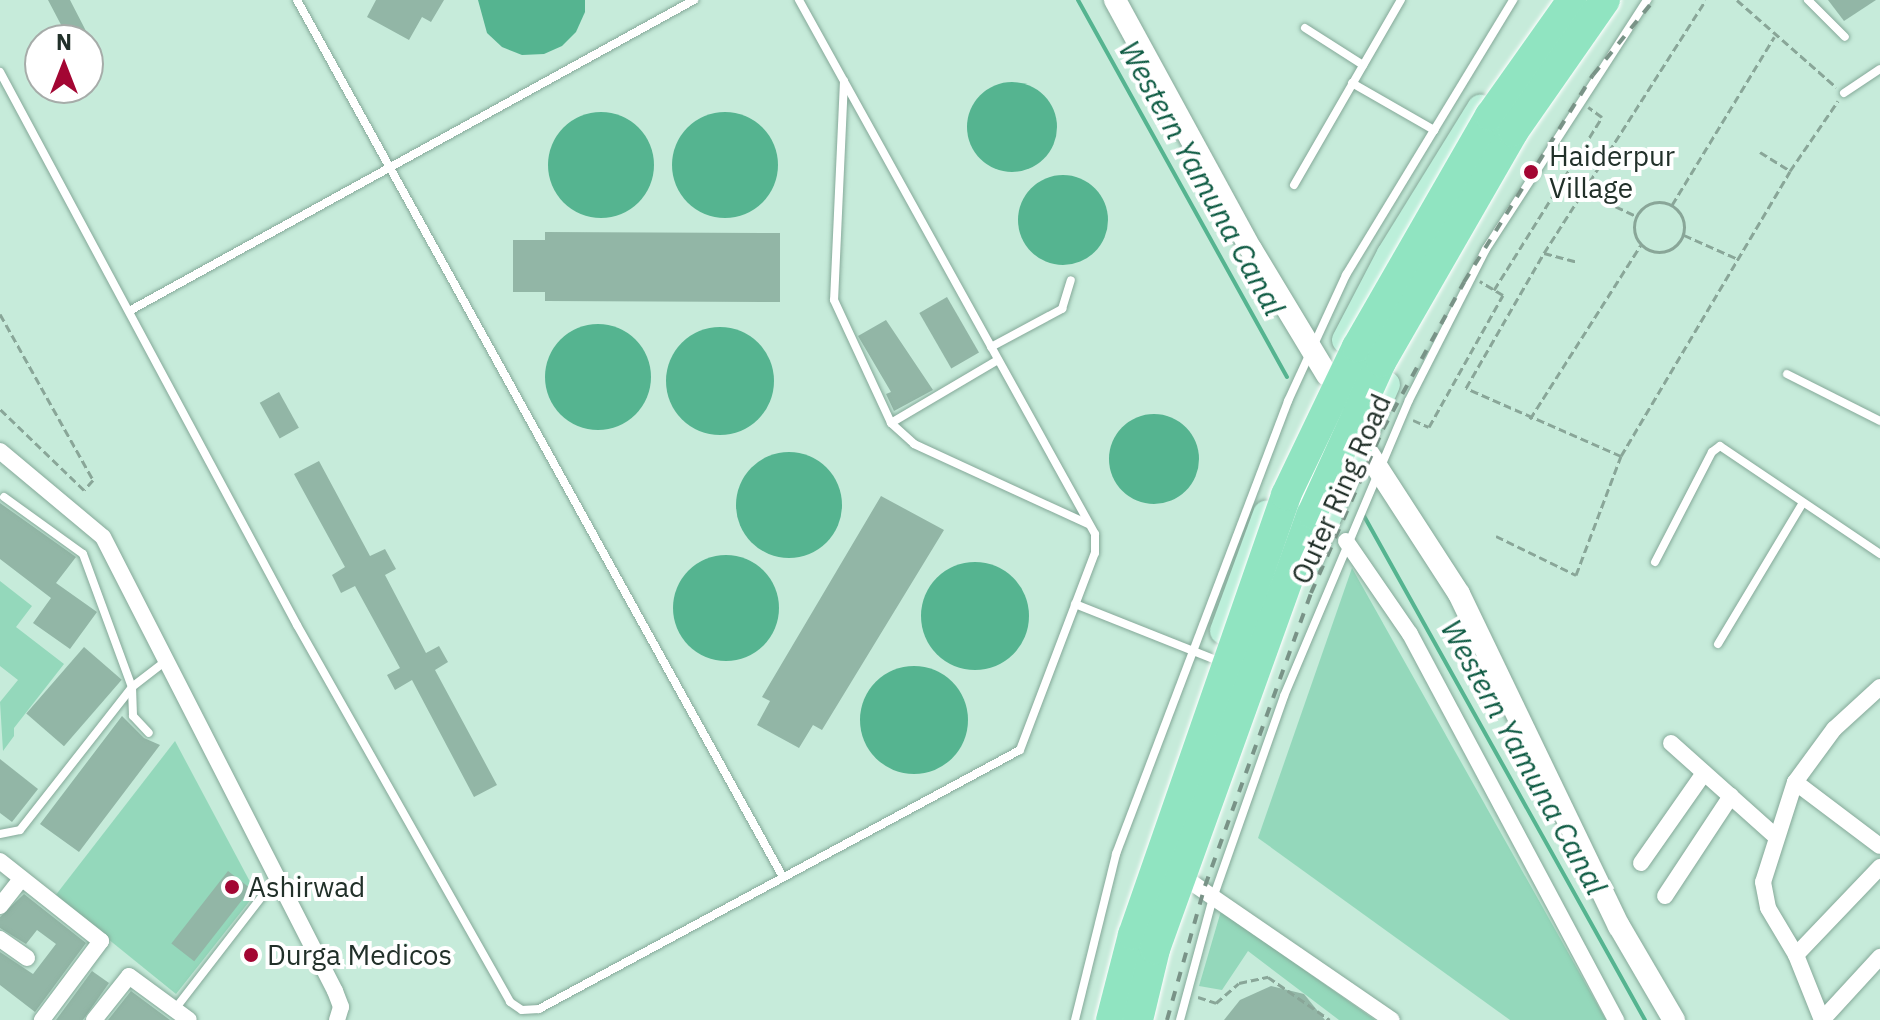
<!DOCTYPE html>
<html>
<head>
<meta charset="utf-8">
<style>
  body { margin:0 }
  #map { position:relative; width:1880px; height:1020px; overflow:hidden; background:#c6ebda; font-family:"IBM Plex Sans",sans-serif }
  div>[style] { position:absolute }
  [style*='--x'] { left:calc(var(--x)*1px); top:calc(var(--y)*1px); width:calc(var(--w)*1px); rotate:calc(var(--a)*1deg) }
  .green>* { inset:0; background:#94d8bb }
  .water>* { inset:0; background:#55b490 }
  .round { border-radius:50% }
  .stream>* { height:4px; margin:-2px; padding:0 2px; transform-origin:2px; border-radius:2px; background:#55b490 }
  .building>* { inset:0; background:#92b6a6; transform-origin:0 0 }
  .path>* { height:3px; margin-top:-1.5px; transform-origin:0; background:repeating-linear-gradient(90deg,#89a698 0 8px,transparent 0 12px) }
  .path>.ring { margin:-1.5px; padding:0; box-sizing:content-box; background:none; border:3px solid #89a698; border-radius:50% }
  .roads { filter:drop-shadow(0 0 2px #85a999) drop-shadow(0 0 2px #85a999) }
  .lane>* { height:8px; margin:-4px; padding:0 4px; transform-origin:4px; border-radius:4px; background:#fff }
  .street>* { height:16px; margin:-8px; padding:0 8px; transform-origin:8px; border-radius:8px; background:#fff }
  .secondary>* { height:22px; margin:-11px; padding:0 11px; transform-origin:11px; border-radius:11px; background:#fff }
  .primary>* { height:26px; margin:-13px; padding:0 13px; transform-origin:13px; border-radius:13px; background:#bcefda }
  .rail>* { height:4px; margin-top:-2px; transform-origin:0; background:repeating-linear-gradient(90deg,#799387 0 10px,transparent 0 20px) }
  .bridges { filter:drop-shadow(0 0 2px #fff) drop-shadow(0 0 2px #fff) }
  .highway-bridge>* { height:30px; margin:-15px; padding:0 15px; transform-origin:15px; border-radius:15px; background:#90e4c1 }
  .dots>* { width:22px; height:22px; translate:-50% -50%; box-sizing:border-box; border:4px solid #fff; border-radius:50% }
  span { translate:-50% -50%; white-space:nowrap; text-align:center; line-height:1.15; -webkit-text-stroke:8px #fff; paint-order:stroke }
  .poi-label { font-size:28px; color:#213029 }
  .left { translate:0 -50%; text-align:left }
  .street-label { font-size:28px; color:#213029 }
  .water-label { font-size:30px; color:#0d5a42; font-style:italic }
  .north { position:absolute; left:24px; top:24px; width:80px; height:80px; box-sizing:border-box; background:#fff; border:2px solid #a6aca9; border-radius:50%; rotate:0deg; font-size:22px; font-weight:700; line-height:32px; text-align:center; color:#213029 }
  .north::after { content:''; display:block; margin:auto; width:28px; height:36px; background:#a30633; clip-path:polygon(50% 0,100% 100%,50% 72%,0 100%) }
</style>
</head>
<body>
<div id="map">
  <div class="green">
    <div style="clip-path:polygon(1352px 568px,1606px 1020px,1510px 1020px,1258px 838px)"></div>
    <div style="clip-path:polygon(0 581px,32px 606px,16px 627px,64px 664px,14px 728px,14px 736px,3px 751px,0 702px,18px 680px,0 666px)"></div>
    <div style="clip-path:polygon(175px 741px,256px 893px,176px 994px,55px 896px)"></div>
    <div style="clip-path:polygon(1221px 911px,1375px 1020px,1339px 1020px,1248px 951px,1222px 990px,1199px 986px)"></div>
  </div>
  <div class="water">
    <div style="clip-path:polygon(478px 0,585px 0,585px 12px,576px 32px,562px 46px,544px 54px,522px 55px,502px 47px,487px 33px)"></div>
    <div class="round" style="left:967px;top:82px;width:90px;height:90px"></div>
    <div class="round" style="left:548px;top:112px;width:106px;height:106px"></div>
    <div class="round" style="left:672px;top:112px;width:106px;height:106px"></div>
    <div class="round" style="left:1018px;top:175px;width:90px;height:90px"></div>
    <div class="round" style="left:545px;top:324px;width:106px;height:106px"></div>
    <div class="round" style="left:666px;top:327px;width:108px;height:108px"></div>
    <div class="round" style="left:1109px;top:414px;width:90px;height:90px"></div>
    <div class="round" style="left:736px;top:452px;width:106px;height:106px"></div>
    <div class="round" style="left:673px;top:555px;width:106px;height:106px"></div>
    <div class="round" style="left:921px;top:562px;width:108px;height:108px"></div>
    <div class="round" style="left:860px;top:666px;width:108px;height:108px"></div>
  </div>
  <div class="stream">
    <div style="--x:1078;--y:0;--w:431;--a:61"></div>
    <div style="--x:1364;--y:516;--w:577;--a:60.86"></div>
  </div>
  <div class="building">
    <div style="clip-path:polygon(48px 0,70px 0,101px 60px,88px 67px,88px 40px,69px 40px)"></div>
    <div style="clip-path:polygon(376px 0,444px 0,431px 22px,422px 17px,409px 40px,367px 17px)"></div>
    <div style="clip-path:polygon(1828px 0,1876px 0,1844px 21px)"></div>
    <div style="clip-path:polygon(545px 232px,780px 233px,780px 302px,545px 301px,545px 292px,513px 292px,513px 240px,545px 240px)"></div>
    <div style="left:947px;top:297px;width:64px;height:32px;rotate:60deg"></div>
    <div style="clip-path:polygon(886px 320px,933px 390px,894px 411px,886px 394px,891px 392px,858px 336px)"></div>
    <div style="left:279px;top:392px;width:41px;height:22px;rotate:61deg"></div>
    <div style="clip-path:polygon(319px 461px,370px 556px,385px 549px,396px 569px,385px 575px,426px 653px,439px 646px,448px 662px,435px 670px,497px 785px,474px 797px,412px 680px,395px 690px,387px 675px,400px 668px,355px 586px,341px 593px,332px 575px,345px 567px,294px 474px)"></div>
    <div style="clip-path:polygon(881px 496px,944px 530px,822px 730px,813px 725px,799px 748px,757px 725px,770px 701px,762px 697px)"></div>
    <div style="clip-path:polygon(0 503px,76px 557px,56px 583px,97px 612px,70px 649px,33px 623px,51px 598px,0 559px)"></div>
    <div style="left:84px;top:647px;width:50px;height:88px;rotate:41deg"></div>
    <div style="clip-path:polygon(122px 716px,144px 738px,160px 745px,79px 852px,40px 824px)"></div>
    <div style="clip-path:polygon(0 759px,38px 789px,12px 822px,0 813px)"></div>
    <div style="left:228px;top:871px;width:29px;height:92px;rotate:38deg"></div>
    <div style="clip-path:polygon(24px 894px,86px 943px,35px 1012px,0 985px,0 952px,33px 974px,56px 944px,37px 930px,26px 944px,0 928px,0 917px)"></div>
    <div style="clip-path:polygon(92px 971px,109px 983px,83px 1020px,56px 1020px)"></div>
    <div style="clip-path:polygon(1271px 986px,1304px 994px,1325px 1020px,1224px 1020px,1240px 1000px)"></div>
    <div style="clip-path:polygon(131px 991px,170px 1020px,108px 1020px)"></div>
  </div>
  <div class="path">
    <div style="--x:1737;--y:0;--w:132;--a:41.3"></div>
    <div style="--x:1760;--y:152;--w:36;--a:32"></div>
    <div style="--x:1583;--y:191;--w:59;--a:25.3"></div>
    <div class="ring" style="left:1634px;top:202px;width:47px;height:47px"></div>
    <div style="--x:1672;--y:205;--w:197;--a:-58.7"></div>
    <div style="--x:1684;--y:235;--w:59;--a:24"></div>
    <div style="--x:1544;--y:253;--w:34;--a:15"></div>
    <div style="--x:1494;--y:290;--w:204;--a:-58"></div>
    <div style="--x:1602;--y:117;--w:17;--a:-144"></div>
    <div style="--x:0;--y:314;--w:190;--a:60.7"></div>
    <div style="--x:93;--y:480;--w:13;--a:132"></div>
    <div style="--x:84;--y:490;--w:117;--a:-136"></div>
    <div style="--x:1530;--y:419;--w:206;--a:-57.5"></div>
    <div style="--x:1413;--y:420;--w:17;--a:24"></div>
    <div style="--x:1429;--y:427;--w:151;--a:-60.7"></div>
    <div style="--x:1503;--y:295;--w:27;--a:-149"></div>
    <div style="--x:1621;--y:456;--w:169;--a:-156.3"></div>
    <div style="--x:1466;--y:388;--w:156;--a:-60"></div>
    <div style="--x:1544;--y:253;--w:300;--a:-57.4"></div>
    <div style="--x:1496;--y:536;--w:89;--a:26"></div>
    <div style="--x:1576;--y:575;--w:127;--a:-69.3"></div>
    <div style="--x:1621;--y:456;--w:331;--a:-59.3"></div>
    <div style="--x:1790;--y:171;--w:85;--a:-55.6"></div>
    <div style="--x:1198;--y:997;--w:19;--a:18"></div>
    <div style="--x:1216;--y:1003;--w:30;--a:-41"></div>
    <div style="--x:1239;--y:983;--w:30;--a:-12"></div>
    <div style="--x:1268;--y:977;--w:75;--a:34.7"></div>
  </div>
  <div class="roads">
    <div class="lane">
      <div style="--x:297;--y:0;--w:1003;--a:61.01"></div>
      <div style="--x:1808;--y:0;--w:52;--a:45"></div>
      <div style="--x:1305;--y:28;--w:69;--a:32.5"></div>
      <div style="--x:0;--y:72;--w:628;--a:61.76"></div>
      <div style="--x:297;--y:625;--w:433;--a:60.5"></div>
      <div style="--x:510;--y:1002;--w:14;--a:34"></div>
      <div style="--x:522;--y:1010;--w:17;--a:-3"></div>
      <div style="--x:539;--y:1009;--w:546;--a:-28.3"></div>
      <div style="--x:1020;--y:750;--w:211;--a:-69.2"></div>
      <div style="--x:1095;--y:553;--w:19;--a:-90"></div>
      <div style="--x:1095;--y:534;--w:611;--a:-119"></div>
      <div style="--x:844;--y:81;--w:219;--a:92.6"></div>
      <div style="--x:834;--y:300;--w:136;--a:65.1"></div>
      <div style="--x:891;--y:423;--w:31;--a:42"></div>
      <div style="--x:914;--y:444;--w:192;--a:24.7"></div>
      <div style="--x:1352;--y:83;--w:95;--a:29.8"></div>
      <div style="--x:1844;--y:93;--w:43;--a:-33.7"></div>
      <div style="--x:1294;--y:185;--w:214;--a:-60"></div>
      <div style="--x:131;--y:310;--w:643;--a:-28.84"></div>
      <div style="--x:991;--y:347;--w:81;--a:-28.2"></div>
      <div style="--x:1062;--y:309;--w:30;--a:-73"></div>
      <div style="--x:1787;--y:374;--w:104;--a:26.8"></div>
      <div style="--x:891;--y:423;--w:124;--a:-30.5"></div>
      <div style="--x:4;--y:497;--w:97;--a:35.8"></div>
      <div style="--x:83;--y:554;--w:142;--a:69.8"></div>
      <div style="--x:132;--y:687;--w:29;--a:88"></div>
      <div style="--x:133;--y:716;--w:23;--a:47"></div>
      <div style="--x:1655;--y:562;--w:124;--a:-62.6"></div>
      <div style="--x:1712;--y:452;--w:10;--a:-37"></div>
      <div style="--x:1720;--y:446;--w:193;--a:34"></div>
      <div style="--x:1075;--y:604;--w:149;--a:21.7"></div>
      <div style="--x:1718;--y:644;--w:163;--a:-59"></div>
      <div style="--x:0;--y:834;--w:20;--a:-11"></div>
      <div style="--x:20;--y:830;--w:182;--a:-51.9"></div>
      <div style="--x:132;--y:687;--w:44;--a:-37.6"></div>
      <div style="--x:175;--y:1009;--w:167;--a:-52.3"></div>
      <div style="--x:1075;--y:1020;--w:171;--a:-76.1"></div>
      <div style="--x:1116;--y:854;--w:485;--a:-69.2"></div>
      <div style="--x:1288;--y:401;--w:139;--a:-65.3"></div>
      <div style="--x:1346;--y:275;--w:322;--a:-58.7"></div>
      <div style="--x:1180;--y:1020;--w:126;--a:-74.9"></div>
      <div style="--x:1213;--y:898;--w:214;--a:-70.6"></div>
      <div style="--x:1284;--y:696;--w:321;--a:-67.1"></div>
      <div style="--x:1409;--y:400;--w:169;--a:-63"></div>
      <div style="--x:1486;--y:249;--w:297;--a:-57.1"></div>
    </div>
    <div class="street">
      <div style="--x:0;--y:451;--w:134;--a:39.9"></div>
      <div style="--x:103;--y:537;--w:510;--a:62.93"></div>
      <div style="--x:335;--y:991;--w:17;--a:69"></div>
      <div style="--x:341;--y:1007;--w:14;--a:107"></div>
      <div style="--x:1346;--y:541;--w:113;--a:55.5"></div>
      <div style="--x:1410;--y:634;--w:438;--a:61.9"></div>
      <div style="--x:1880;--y:687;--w:62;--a:137.6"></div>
      <div style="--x:1834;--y:729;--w:66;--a:126.3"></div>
      <div style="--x:1795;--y:782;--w:105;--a:107.7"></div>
      <div style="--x:1763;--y:882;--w:26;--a:79"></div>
      <div style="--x:1768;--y:908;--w:55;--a:59.2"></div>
      <div style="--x:1796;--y:955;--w:70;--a:68.2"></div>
      <div style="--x:1822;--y:1020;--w:86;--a:-47.4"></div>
      <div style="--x:1671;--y:743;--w:140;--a:41.8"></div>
      <div style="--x:1795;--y:782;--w:106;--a:37"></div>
      <div style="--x:0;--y:861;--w:129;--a:38.4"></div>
      <div style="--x:101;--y:941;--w:99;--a:126.8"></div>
      <div style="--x:1641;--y:863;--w:110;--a:-55"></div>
      <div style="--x:1188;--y:880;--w:247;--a:34.5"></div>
      <div style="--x:1665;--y:896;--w:120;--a:-56.6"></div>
      <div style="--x:0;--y:906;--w:34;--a:-52"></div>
      <div style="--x:0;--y:939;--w:33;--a:35"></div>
      <div style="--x:1796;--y:955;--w:122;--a:-46.3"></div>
      <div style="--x:94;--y:1020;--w:56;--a:-51.5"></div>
      <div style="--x:129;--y:976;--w:74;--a:36.3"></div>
    </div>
    <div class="secondary">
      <div style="--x:1115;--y:0;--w:284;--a:61.4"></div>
      <div style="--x:1251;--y:249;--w:147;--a:58.9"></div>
      <div style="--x:1362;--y:444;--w:179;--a:57.1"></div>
      <div style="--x:1459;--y:594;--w:369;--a:64.3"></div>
      <div style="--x:1619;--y:926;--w:109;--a:59.7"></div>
    </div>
    <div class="primary">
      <div style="--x:1345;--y:340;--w:97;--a:-62.4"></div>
      <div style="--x:1390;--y:254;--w:172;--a:-58.3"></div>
      <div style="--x:1309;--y:561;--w:193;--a:-66.2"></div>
      <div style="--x:1223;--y:631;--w:125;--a:-69.8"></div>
    </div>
  </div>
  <div class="rail">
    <div style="--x:1167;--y:1020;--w:139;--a:-74.2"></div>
    <div style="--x:1205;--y:886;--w:312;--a:-70.1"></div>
    <div style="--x:1311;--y:593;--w:179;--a:-66.3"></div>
    <div style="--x:1383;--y:429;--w:168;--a:-61.1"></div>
    <div style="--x:1464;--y:282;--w:244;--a:-58.1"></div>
    <div style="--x:1593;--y:75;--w:97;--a:-50.9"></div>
  </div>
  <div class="bridges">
    <div class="highway-bridge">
      <div style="--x:1111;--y:1020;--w:88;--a:-75.5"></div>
      <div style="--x:1133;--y:935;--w:466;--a:-70.8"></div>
      <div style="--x:1286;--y:495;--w:164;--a:-64.4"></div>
      <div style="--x:1357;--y:347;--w:267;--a:-60.1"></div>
      <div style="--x:1490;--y:116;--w:142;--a:-54.7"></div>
      <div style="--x:1138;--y:1020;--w:73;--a:-76.5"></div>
      <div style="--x:1155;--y:949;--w:462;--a:-70.2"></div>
      <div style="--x:1312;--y:514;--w:167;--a:-65.6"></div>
      <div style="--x:1381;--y:362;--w:265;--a:-60.1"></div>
      <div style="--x:1513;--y:132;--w:161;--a:-55.1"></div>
    </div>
  </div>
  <div class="dots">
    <div style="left:1531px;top:172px;background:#a30633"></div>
    <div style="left:232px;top:887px;background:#a30633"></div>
    <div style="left:251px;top:955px;background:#a30633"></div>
  </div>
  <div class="poi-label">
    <span class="left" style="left:1549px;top:172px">Haiderpur<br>Village</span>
    <span class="left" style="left:248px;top:887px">Ashirwad</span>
    <span class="left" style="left:267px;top:955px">Durga Medicos</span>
  </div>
  <div class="street-label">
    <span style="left:1341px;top:489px;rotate:-66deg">Outer Ring Road</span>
  </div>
  <div class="water-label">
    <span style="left:1202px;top:178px;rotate:61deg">Western Yamuna Canal</span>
    <span style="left:1524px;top:757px;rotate:61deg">Western Yamuna Canal</span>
  </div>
  <div class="north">N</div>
</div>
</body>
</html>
